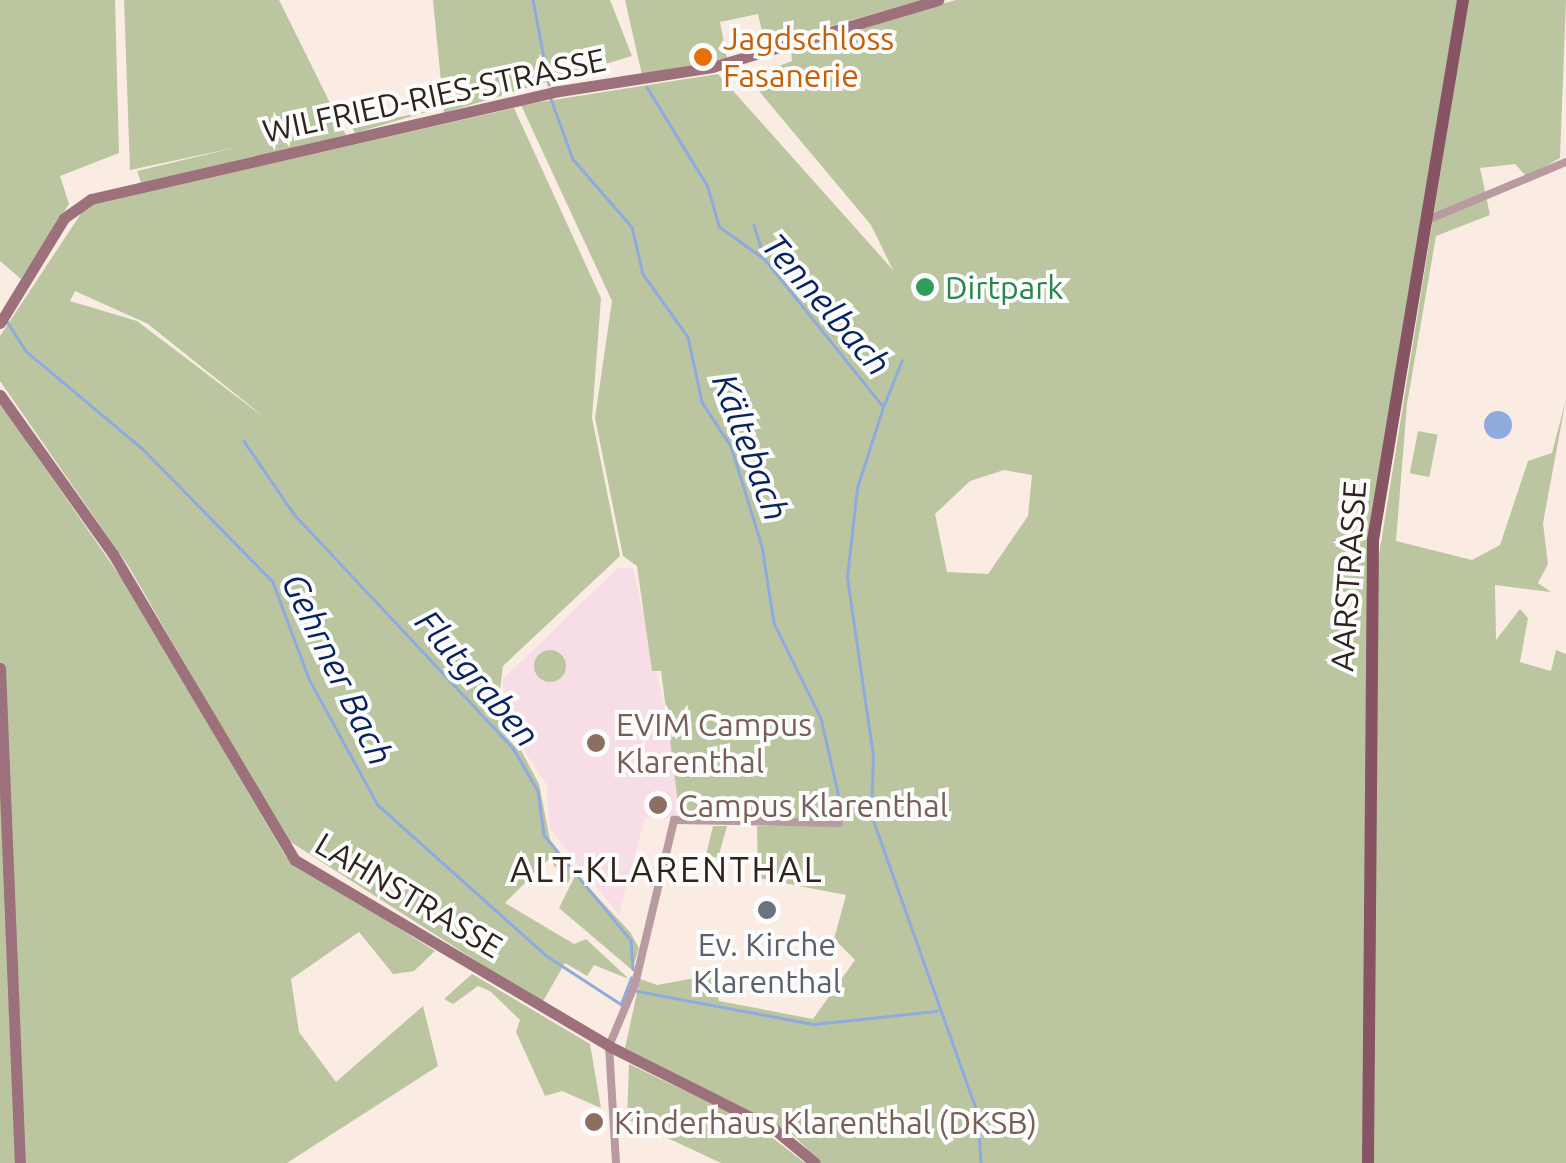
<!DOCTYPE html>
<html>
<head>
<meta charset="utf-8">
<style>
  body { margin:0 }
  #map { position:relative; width:1566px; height:1163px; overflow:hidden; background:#faece3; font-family:Ubuntu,sans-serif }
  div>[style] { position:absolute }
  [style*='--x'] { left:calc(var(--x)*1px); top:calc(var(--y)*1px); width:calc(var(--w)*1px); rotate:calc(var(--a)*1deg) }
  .education>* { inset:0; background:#f7dde5 }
  .green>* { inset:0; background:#bbc6a1; transform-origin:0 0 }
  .round { border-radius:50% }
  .water>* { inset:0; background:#8fabde }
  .stream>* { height:2.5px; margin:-1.25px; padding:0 1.25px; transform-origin:1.25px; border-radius:1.25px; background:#8fabde }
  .street>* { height:8px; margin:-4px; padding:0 4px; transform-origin:4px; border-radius:4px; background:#b89aa1 }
  .secondary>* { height:11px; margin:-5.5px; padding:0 5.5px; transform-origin:5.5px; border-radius:5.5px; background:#9c717c }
  .primary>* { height:12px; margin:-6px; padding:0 6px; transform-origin:6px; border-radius:6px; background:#865462 }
  .dots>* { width:28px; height:28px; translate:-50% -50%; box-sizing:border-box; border:5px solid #fcfcfc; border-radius:50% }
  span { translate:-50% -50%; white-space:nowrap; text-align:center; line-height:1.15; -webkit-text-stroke:8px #fcfcfc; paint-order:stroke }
  .food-label { font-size:32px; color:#c56008 }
  .left { translate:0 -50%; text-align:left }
  .street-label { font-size:32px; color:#30231b }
  .leisure-label { font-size:32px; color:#27864d }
  .education-label { font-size:32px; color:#785e54 }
  .worship-label { font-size:32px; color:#5b616d }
  .water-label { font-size:35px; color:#07235f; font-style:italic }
  .neighbourhood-label { font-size:35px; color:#30231b; letter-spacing:2.5px }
</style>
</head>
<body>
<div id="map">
  <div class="education">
    <div style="clip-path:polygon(618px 568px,633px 568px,684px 793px,680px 818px,645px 818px,619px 915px,549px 827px,547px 785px,512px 733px,502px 680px)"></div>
  </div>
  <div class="green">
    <div style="clip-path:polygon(0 0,115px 0,119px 153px,60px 176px,69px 204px,21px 279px,0 261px)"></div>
    <div style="clip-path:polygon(124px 0,279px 0,346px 135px,141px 183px,137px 171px,238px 147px,130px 170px)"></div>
    <div style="clip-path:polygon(433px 0,610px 0,632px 56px,444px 113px)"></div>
    <div style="clip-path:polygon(625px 0,922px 0,785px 39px,762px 31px,758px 14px,720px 22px,727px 58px,642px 75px)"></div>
    <div style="clip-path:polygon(evenodd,956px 0,1457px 0,1369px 541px,1363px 1163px,821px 1163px,790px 1132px,625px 1048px,640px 979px,657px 985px,712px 975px,719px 1001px,813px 1019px,855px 960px,834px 939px,846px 895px,758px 878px,757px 826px,838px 825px,680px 818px,661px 671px,652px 671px,637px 566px,623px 556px,595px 418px,612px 301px,521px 105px,718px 74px,893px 270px,871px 225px,748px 78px,792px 61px,791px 46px,956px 0,1004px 470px,1032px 475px,1028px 516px,988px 574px,947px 572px,935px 514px,970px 481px,1004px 470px)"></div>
    <div style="clip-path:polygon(1468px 0,1566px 0,1560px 158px,1527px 177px,1515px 164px,1480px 168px,1490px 215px,1436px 236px,1407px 404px,1396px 541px,1472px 560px,1500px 545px,1528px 461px,1552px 453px,1566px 399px,1543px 523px,1548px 564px,1538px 583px,1551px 592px,1495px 585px,1496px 640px,1520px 609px,1528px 618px,1520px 662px,1551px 671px,1556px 650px,1566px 654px,1566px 1163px,1374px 1163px,1375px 580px)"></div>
    <div style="clip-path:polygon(evenodd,514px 108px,601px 298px,592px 418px,620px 556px,503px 666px,498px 705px,442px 649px,499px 709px,539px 784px,550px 840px,573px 870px,568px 883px,549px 859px,505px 903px,574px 944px,586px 939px,629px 979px,594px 965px,587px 976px,565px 963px,542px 1003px,286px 839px,129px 567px,0 381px,0 336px,86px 206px,514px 108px,75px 291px,148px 324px,269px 421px,137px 321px,70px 301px,75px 291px)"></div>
    <div style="clip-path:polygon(437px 109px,355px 133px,352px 127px)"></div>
    <div style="clip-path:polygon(0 403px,129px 589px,286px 857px,435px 951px,414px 971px,393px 974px,359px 932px,291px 979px,299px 1032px,336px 1082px,423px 1006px,438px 1066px,287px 1163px,0 1163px)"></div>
    <div style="left:1418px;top:431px;width:20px;height:43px;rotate:11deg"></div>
    <div class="round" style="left:534px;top:650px;width:32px;height:32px"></div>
    <div style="clip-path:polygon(713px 826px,727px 826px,718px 858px,706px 855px)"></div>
    <div style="clip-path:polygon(576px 874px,630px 932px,639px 948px,632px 970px,559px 908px)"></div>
    <div style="clip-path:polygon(472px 974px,590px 1044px,601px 1108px,562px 1091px,545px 1096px,516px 1032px,520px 1020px,490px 991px,478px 986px,453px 1004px,444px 999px)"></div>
    <div style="clip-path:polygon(629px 1064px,756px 1125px,805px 1163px,721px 1163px,627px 1119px)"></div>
  </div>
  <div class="water">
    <div class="round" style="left:1484px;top:411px;width:28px;height:28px"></div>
  </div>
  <div class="stream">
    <div style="--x:533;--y:0;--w:86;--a:79.2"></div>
    <div style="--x:551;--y:99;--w:64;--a:69.9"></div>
    <div style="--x:573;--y:159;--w:90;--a:49.1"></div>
    <div style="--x:632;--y:227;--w:48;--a:76.8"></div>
    <div style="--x:643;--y:274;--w:77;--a:54.5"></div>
    <div style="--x:688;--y:337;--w:66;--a:77.8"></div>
    <div style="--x:702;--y:402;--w:53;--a:56.6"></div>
    <div style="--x:731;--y:446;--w:105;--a:72.8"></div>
    <div style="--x:762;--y:546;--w:78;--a:81.1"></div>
    <div style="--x:774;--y:623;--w:106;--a:63.7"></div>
    <div style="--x:821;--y:718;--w:90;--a:77.2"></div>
    <div style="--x:841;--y:806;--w:31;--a:13"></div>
    <div style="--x:871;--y:813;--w:57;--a:-88"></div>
    <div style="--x:873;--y:756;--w:181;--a:-98.3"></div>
    <div style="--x:847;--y:577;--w:90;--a:-83.6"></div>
    <div style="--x:857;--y:488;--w:85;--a:-72.2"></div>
    <div style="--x:883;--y:407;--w:189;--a:-128.8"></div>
    <div style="--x:765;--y:260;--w:57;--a:-144.3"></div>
    <div style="--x:719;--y:227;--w:43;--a:-106.3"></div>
    <div style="--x:707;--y:186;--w:115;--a:-121.5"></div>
    <div style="--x:754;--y:225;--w:34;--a:73"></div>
    <div style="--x:6;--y:320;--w:38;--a:57"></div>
    <div style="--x:27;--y:352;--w:150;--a:39.9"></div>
    <div style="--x:142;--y:448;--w:187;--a:45.6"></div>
    <div style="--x:273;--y:582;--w:103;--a:69.6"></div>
    <div style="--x:309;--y:679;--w:144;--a:61.3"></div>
    <div style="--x:378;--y:805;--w:227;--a:41.8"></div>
    <div style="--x:547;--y:956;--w:88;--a:33"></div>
    <div style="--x:621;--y:1004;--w:28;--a:-69"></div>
    <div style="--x:884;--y:405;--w:48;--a:-68.2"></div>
    <div style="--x:244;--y:441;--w:88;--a:55.6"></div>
    <div style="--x:294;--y:514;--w:320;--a:46.9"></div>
    <div style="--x:513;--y:748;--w:50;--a:59.8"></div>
    <div style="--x:538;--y:791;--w:44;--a:82.2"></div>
    <div style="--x:544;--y:835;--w:136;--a:50.4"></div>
    <div style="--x:631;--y:940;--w:29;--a:86"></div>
    <div style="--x:874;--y:822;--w:310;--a:70.4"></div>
    <div style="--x:978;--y:1114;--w:49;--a:86.5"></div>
    <div style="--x:637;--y:991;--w:180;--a:10.6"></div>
    <div style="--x:814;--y:1024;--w:123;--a:-6.1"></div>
  </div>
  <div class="street">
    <div style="--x:1425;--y:221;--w:153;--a:-22.7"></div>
    <div style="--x:616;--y:1163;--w:117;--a:-93.4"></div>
    <div style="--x:609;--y:1046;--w:67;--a:-67.2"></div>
    <div style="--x:635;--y:984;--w:169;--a:-76.6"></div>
    <div style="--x:674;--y:820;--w:165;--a:1"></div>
  </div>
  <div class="secondary">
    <div style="--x:0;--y:323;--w:123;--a:-58.6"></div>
    <div style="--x:64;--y:218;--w:33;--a:-35"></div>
    <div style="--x:91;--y:199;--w:474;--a:-13"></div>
    <div style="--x:553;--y:92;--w:161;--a:-8.9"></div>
    <div style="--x:712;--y:67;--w:236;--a:-16.5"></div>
    <div style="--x:0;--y:395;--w:195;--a:54.6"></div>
    <div style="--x:113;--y:554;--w:356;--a:59.3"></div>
    <div style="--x:295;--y:860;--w:365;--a:30.6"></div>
    <div style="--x:609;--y:1046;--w:185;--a:26.7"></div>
    <div style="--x:774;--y:1129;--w:53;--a:39.7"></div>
    <div style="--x:0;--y:668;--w:495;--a:87.7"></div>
  </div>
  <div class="primary">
    <div style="--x:1368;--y:1163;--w:623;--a:-89.54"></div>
    <div style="--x:1373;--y:540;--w:547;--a:-80.54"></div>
  </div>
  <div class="dots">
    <div style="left:703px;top:57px;background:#e8710a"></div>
    <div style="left:925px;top:287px;background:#2e9e5b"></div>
    <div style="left:596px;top:743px;background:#8d6e63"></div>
    <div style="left:658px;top:805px;background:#8d6e63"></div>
    <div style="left:767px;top:910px;background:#6b7280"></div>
    <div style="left:594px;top:1122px;background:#8d6e63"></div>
  </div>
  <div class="food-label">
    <span class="left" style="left:723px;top:57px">Jagdschloss<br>Fasanerie</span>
  </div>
  <div class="street-label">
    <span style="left:434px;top:95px;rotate:-12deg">WILFRIED-RIES-STRASSE</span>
    <span style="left:1348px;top:576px;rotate:-86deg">AARSTRASSE</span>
    <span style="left:409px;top:895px;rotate:31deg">LAHNSTRASSE</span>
  </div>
  <div class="leisure-label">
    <span class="left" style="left:945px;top:287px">Dirtpark</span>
  </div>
  <div class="education-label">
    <span class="left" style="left:616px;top:743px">EVIM Campus<br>Klarenthal</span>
    <span class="left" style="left:678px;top:805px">Campus Klarenthal</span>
    <span class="left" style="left:614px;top:1122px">Kinderhaus Klarenthal (DKSB)</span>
  </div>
  <div class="worship-label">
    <span style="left:767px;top:963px">Ev. Kirche<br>Klarenthal</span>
  </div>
  <div class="water-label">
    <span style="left:827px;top:304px;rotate:49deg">Tennelbach</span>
    <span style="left:751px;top:447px;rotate:69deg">Kältebach</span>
    <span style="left:338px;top:669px;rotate:64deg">Gehrner Bach</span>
    <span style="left:478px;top:678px;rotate:49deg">Flutgraben</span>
  </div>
  <div class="neighbourhood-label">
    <span style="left:667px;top:869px">ALT-KLARENTHAL</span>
  </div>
</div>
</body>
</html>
